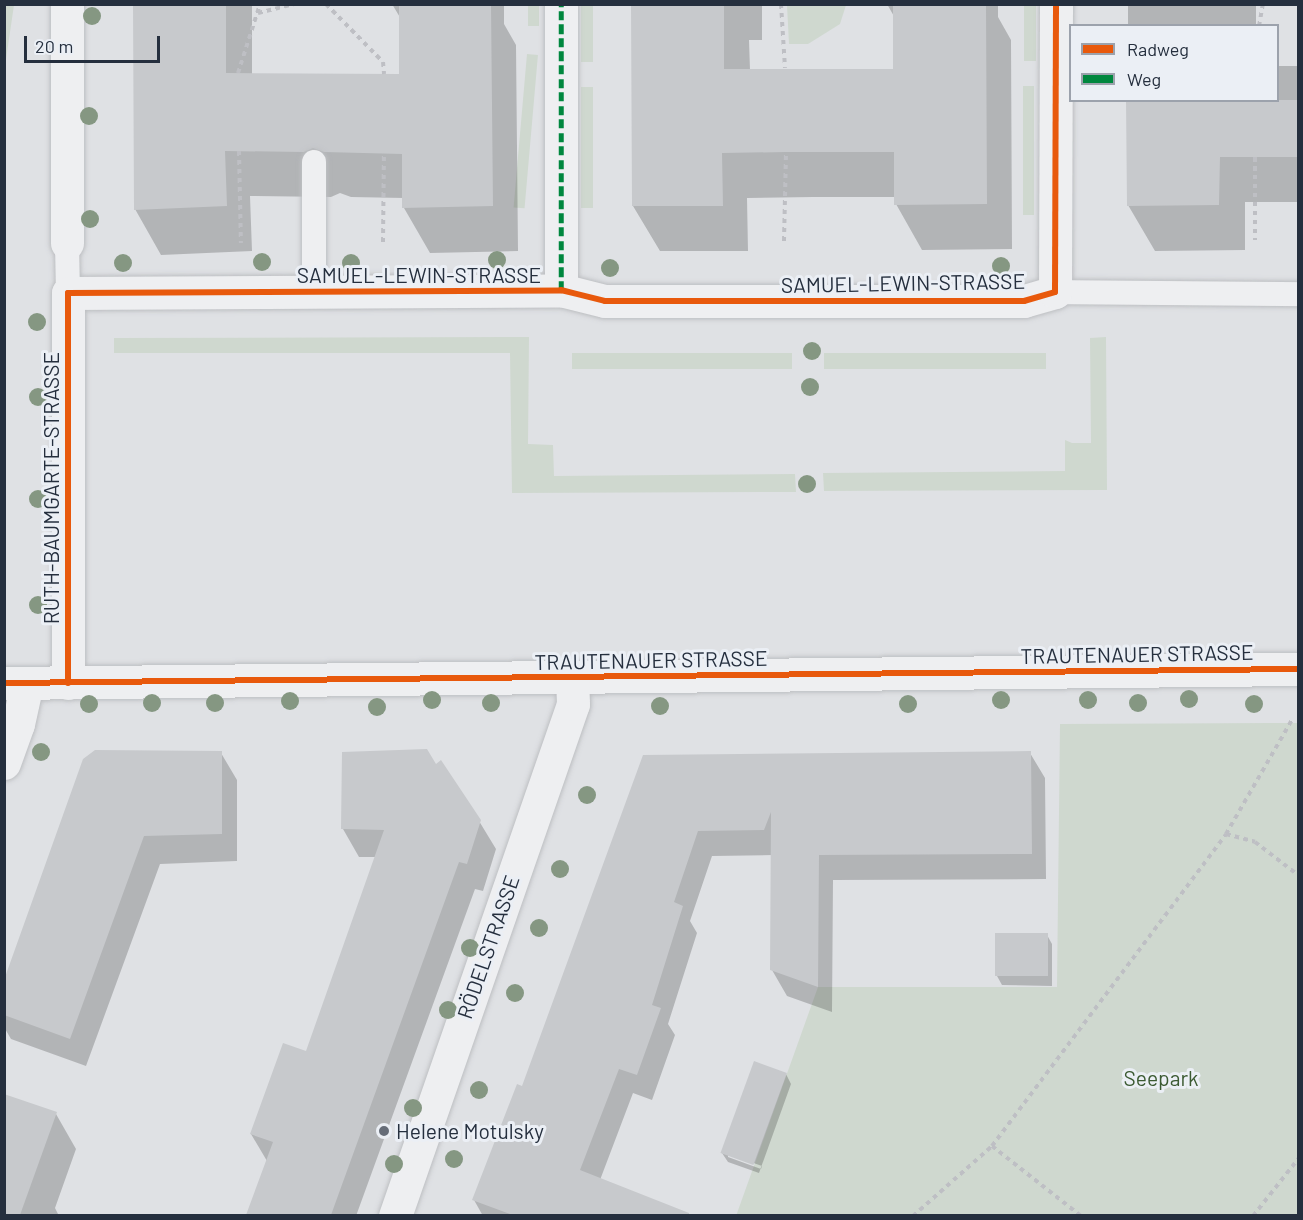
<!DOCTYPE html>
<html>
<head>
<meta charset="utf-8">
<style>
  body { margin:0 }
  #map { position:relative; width:1303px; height:1220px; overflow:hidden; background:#dfe1e4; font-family:Barlow,sans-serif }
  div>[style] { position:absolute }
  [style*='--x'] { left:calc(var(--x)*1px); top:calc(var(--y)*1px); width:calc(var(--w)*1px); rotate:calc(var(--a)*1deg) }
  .green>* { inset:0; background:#cfd8cf; transform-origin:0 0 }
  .shadow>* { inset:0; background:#0003; transform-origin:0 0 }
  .building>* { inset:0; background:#c7c9cc; transform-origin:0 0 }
  .path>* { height:4px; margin-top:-2px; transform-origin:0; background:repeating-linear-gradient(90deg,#bebfc4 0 4.5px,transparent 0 9px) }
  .roads { filter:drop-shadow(0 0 2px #bdbfc2) drop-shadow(0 0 2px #bdbfc2) }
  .lane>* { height:24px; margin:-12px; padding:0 12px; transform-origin:12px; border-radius:12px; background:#eeeff1 }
  .street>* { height:33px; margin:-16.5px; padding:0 16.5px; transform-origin:16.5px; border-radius:16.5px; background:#eeeff1 }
  .quiet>* { height:4.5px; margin-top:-2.25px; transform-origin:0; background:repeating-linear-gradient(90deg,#00873e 0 9px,transparent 0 13.5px) }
  .cycleway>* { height:6px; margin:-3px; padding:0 3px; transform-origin:3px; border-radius:3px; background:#e8590c }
  .trees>* { width:18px; height:18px; margin:-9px; border-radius:50%; background:#859782 }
  .dots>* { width:16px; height:16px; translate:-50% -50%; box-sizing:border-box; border:3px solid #ebeff5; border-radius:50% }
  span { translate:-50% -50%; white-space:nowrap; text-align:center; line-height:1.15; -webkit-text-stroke:6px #ebeff5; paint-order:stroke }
  .street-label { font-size:21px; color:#252f3e }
  .park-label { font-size:21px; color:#3b5a32 }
  .poi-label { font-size:21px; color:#252f3e }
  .left { translate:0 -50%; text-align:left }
  .frame { position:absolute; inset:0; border:6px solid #252f3e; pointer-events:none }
  .legend { position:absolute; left:1069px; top:24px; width:210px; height:78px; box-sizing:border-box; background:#ebeff5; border:2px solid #9ca2ac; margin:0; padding:8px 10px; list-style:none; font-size:18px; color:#252f3e }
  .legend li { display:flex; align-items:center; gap:12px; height:30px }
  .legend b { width:30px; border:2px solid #9ca2ac }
  .scale { position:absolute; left:24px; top:36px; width:136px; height:27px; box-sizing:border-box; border:3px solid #252f3e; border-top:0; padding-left:8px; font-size:18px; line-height:21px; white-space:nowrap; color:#252f3e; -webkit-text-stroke:4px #ebeff5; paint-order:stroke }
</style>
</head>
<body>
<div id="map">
  <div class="green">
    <div style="clip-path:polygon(5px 4px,14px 5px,5px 66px,4px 5px)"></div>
    <div style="left:528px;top:5px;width:11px;height:21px"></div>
    <div style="left:581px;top:5px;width:12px;height:57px"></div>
    <div style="clip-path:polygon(787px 5px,787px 4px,846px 5px,840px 24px,808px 44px,789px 44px)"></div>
    <div style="left:1024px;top:5px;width:12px;height:56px"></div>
    <div style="left:527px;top:54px;width:11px;height:154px;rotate:5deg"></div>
    <div style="left:1023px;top:86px;width:11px;height:129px"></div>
    <div style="left:581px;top:87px;width:12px;height:121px"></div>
    <div style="clip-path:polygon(529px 337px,528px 444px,553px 445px,554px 476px,795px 474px,796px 492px,512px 493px,510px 353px,114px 353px,114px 338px)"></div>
    <div style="clip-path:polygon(1106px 337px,1107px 490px,824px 491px,823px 473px,1065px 471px,1065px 440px,1072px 443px,1091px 443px,1090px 338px)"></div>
    <div style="left:572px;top:353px;width:220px;height:16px"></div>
    <div style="left:1046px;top:353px;width:16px;height:222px;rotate:90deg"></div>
    <div style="clip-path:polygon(1298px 723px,1298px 1215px,736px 1216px,818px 987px,1057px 987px,1060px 724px)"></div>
  </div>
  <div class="shadow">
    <div style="clip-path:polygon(134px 4px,252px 4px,252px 75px,401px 76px,401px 19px,392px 4px,504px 4px,504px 24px,516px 45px,518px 251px,430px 253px,404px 208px,404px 198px,351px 197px,340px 193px,331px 197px,250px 196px,252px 251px,161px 255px,135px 209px)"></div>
    <div style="clip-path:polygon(633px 4px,762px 4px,762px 40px,749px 40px,750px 70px,894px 70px,895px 18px,887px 4px,998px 4px,998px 17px,1011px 40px,1012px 249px,922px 250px,896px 204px,896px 197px,813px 197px,747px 198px,748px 251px,660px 251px,633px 206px)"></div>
    <div style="left:1128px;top:4px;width:128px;height:22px"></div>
    <div style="clip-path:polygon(1278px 66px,1298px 66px,1298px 202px,1245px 202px,1245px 250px,1155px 251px,1128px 205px,1278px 100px)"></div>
    <div style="clip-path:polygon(221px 753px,237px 780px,237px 861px,160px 864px,86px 1066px,11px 1039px,4px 1027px,4px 985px)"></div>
    <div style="clip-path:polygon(1030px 753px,1045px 778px,1046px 879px,833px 880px,832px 1012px,787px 996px,772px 970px,773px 855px,712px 856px,690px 921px,697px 933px,668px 1024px,675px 1035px,652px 1100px,633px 1093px,600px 1180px,648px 1199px,657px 1216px,483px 1216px,474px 1200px,523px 1088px,644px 757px)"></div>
    <div style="clip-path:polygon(479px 821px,496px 849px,483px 891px,475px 889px,356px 1216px,247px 1216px,267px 1161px,251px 1134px,307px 1053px,376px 857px,359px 857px,343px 829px)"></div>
    <div style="clip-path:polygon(1047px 935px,1052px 944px,1052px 986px,1002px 985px,997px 976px)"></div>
    <div style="clip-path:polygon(evenodd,786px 1074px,791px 1084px,759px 1173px,728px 1162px,722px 1153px,786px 1074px,728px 1154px,762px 1166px,761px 1169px,728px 1157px,728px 1154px)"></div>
    <div style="clip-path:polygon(4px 1095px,56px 1114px,76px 1149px,55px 1208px,59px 1216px,4px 1216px)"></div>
  </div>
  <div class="building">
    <div style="clip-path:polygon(133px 4px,226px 4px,226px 73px,399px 74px,399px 4px,491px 4px,493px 206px,402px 208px,402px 154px,324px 152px,313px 148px,304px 152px,225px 151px,227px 206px,134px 210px)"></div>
    <div style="clip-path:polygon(631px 4px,724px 4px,724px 69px,893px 69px,893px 4px,986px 4px,987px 204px,894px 205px,894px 152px,786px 152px,722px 153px,723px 206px,632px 206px)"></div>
    <div style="clip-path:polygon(1126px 100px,1299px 100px,1299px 157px,1220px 157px,1219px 205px,1127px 206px)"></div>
    <div style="clip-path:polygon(427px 749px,436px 764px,441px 760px,481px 820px,467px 864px,459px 862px,331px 1215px,246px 1215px,273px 1142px,250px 1134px,283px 1043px,306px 1051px,384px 830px,341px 829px,342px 752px)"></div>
    <div style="clip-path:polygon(95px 750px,222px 751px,222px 834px,144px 836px,70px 1039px,4px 1015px,4px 980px,83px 759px)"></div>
    <div style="clip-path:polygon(1031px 751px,1032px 854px,819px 855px,818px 987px,770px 970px,771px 812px,764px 830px,698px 831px,674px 902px,683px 906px,652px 1005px,661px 1008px,637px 1075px,619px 1069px,580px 1170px,689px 1213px,689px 1215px,513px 1215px,472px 1200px,517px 1084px,522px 1086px,643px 755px)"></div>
    <div style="left:995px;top:933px;width:53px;height:43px"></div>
    <div style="left:754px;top:1061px;width:35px;height:98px;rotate:20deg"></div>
    <div style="clip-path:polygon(4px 1094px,57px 1112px,20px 1215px,4px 1215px)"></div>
  </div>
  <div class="path">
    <div style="--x:326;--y:4;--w:81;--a:45.5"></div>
    <div style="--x:383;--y:62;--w:12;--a:85"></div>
    <div style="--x:781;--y:4;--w:64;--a:86.4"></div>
    <div style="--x:258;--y:13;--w:38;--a:-14"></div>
    <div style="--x:1259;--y:26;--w:22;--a:-80"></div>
    <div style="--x:238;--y:73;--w:72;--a:-72.3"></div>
    <div style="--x:239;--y:151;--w:92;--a:88.8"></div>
    <div style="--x:1255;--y:157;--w:83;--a:90"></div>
    <div style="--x:784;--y:241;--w:89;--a:-88.7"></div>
    <div style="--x:383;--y:242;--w:89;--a:-89.4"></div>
    <div style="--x:1226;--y:834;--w:30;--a:15"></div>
    <div style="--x:1255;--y:842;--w:54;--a:37.5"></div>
    <div style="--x:992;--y:1146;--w:113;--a:38.2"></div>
    <div style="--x:913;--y:1216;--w:106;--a:-41.5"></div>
    <div style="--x:992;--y:1146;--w:390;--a:-53.1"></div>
    <div style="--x:1226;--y:834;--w:134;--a:-60"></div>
    <div style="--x:1253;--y:1216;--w:73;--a:-51.7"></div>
  </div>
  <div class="roads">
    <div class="lane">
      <div style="--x:67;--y:243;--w:50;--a:88.9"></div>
      <div style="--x:314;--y:292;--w:130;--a:-90"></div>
      <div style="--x:1055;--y:292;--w:243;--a:0.5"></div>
    </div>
    <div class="street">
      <div style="--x:67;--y:4;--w:239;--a:90"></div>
      <div style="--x:561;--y:290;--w:286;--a:-90"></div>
      <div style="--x:4;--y:683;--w:1294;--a:-0.62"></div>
      <div style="--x:68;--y:683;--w:390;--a:-90"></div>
      <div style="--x:68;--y:293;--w:493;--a:-0.3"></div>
      <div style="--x:561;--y:290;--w:45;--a:14"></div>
      <div style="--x:605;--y:301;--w:419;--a:0"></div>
      <div style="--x:1024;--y:301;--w:32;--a:-16"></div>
      <div style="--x:1055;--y:292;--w:288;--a:-89.8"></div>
      <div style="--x:4;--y:763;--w:41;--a:-70.3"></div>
      <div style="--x:18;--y:724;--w:42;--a:-77.6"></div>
      <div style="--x:395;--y:1216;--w:542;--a:-70.83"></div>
      <div style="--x:573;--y:704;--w:27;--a:-92"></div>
    </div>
  </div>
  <div class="quiet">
    <div style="--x:561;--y:290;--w:286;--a:-90"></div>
  </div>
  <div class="cycleway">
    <div style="--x:4;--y:683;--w:1294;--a:-0.62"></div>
    <div style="--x:68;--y:683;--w:390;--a:-90"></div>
    <div style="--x:68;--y:293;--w:493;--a:-0.3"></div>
    <div style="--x:561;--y:290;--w:45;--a:14"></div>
    <div style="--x:605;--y:301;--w:419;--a:0"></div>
    <div style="--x:1024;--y:301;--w:32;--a:-16"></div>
    <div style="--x:1055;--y:292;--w:288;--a:-89.8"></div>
  </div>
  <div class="trees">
    <div style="left:92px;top:16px"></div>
    <div style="left:89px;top:116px"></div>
    <div style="left:90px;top:219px"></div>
    <div style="left:497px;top:260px"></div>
    <div style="left:262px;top:262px"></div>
    <div style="left:123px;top:263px"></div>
    <div style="left:351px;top:263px"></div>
    <div style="left:1001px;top:266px"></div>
    <div style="left:610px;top:268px"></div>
    <div style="left:37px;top:322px"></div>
    <div style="left:812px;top:351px"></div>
    <div style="left:810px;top:387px"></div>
    <div style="left:38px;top:397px"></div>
    <div style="left:807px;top:484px"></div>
    <div style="left:38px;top:499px"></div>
    <div style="left:38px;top:605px"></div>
    <div style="left:1189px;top:699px"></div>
    <div style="left:432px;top:700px"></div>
    <div style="left:1001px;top:700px"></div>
    <div style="left:1088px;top:700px"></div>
    <div style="left:290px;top:701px"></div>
    <div style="left:152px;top:703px"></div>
    <div style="left:215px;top:703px"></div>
    <div style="left:491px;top:703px"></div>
    <div style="left:1138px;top:703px"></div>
    <div style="left:89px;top:704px"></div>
    <div style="left:908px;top:704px"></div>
    <div style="left:1254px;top:704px"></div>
    <div style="left:660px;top:706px"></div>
    <div style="left:377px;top:707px"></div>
    <div style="left:41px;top:752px"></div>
    <div style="left:587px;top:795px"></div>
    <div style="left:560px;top:869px"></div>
    <div style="left:539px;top:928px"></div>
    <div style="left:470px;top:948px"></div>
    <div style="left:515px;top:993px"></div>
    <div style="left:448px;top:1010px"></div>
    <div style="left:479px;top:1090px"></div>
    <div style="left:413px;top:1108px"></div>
    <div style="left:454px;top:1159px"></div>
    <div style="left:394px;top:1164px"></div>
  </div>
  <div class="dots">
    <div style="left:384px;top:1131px;background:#666d78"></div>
  </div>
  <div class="street-label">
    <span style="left:419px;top:275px">SAMUEL-LEWIN-STRASSE</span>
    <span style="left:903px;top:283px;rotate:-1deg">SAMUEL-LEWIN-STRASSE</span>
    <span style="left:51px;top:488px;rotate:-90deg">RUTH-BAUMGARTE-STRASSE</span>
    <span style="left:1137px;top:654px;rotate:-1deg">TRAUTENAUER STRASSE</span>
    <span style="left:651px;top:660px;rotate:-1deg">TRAUTENAUER STRASSE</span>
    <span style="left:488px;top:947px;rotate:-71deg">RÖDELSTRASSE</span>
  </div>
  <div class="park-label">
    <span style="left:1161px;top:1078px">Seepark</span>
  </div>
  <div class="poi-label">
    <span class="left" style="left:396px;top:1131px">Helene Motulsky</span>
  </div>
  <div class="frame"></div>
  <ul class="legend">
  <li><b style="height:8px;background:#e8590c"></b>Radweg</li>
  <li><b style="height:8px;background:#00873e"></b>Weg</li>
  </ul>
  <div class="scale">20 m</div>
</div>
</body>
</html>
